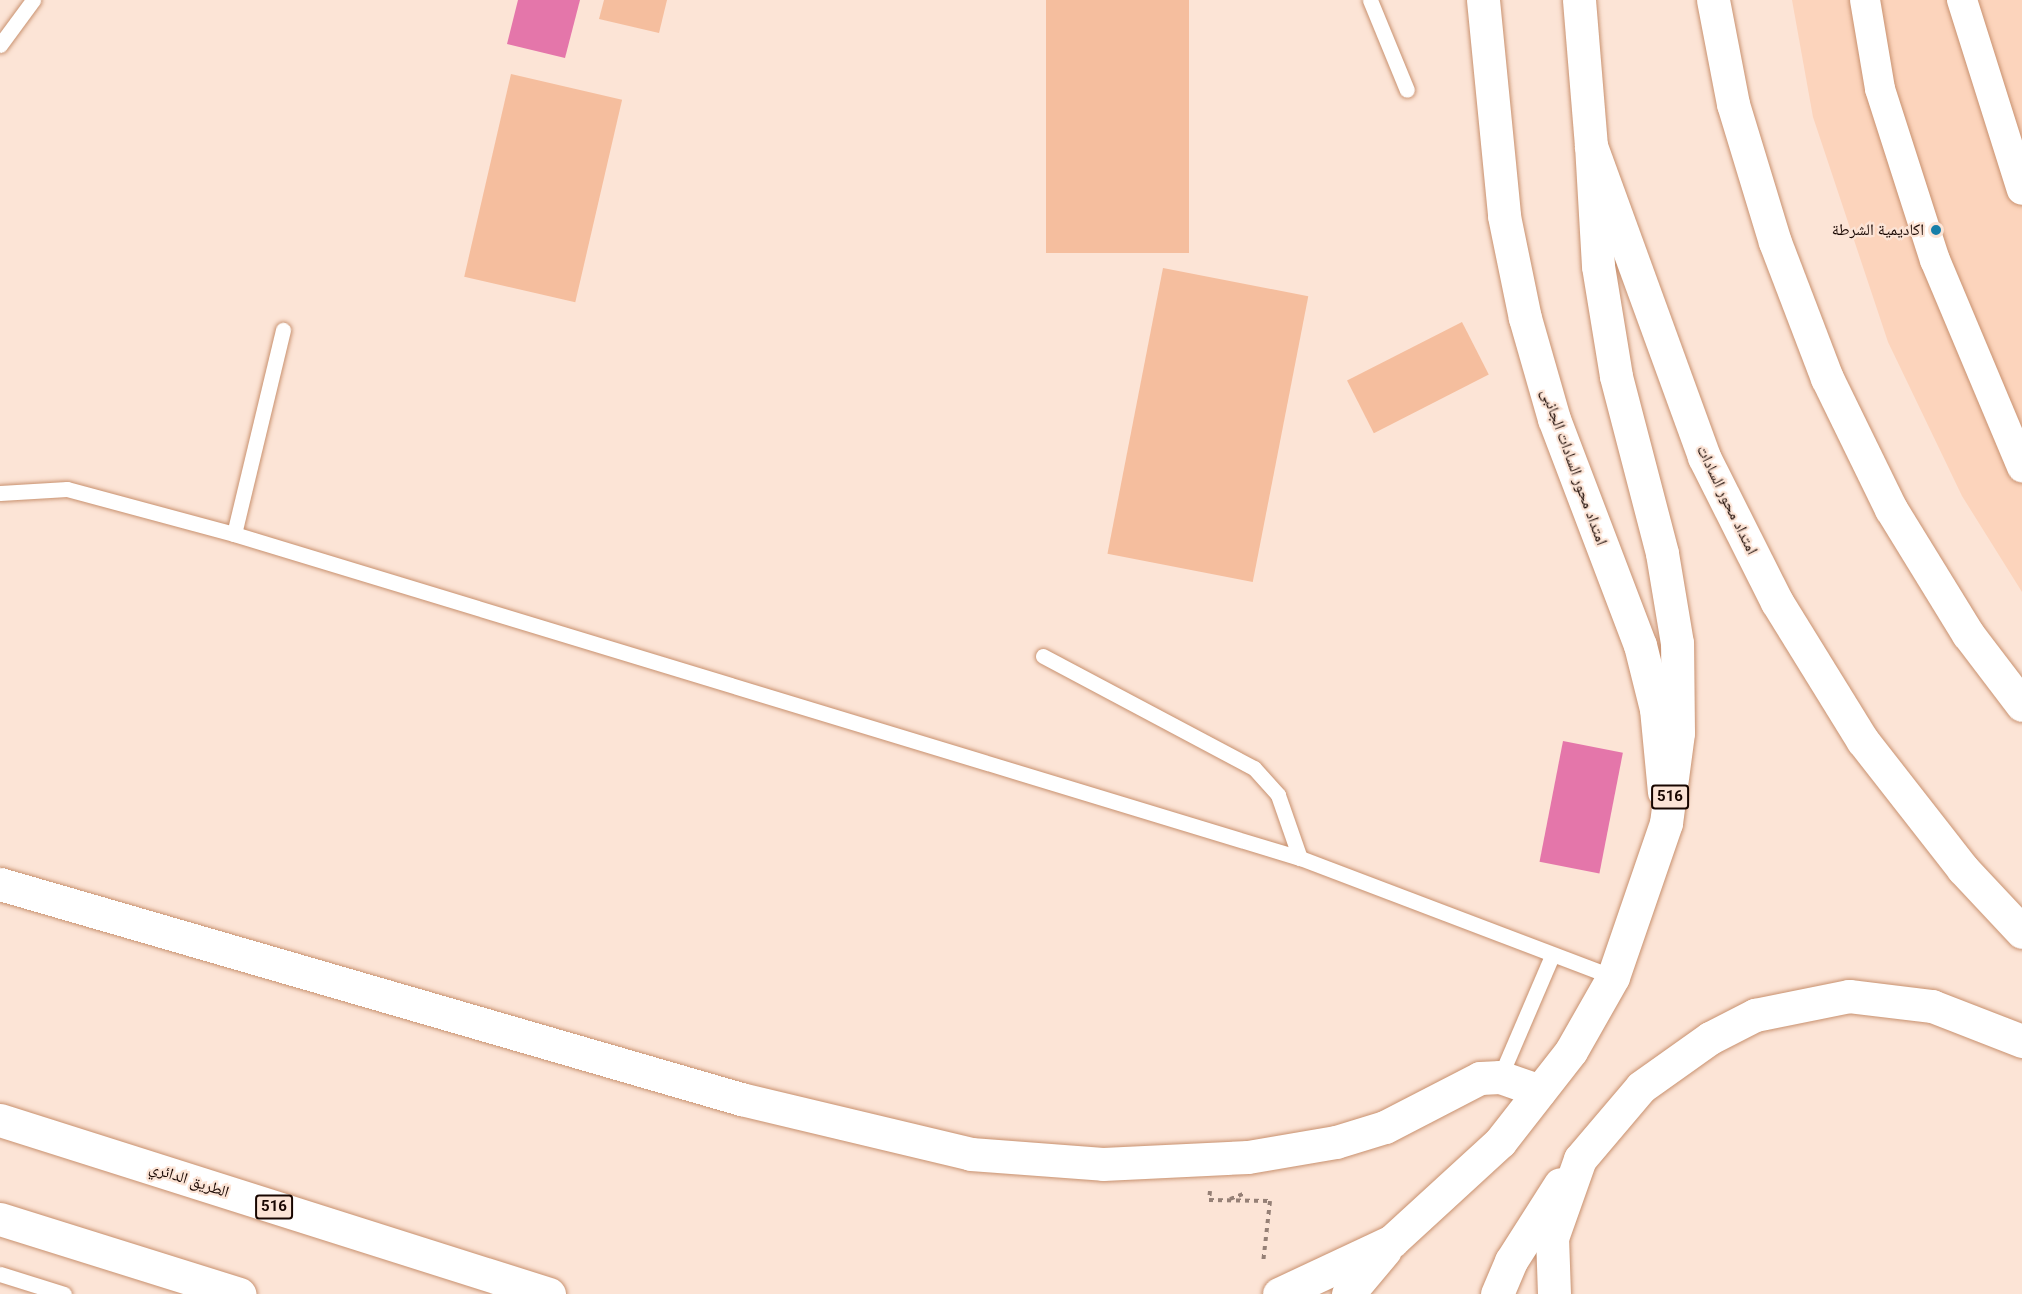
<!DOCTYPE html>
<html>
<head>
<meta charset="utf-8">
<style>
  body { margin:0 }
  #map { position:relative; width:2022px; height:1294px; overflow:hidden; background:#fce4d6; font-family:Roboto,"Noto Naskh Arabic",sans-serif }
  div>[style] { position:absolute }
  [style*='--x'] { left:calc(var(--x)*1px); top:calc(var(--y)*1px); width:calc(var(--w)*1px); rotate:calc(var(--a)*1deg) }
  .built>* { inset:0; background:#fcd4bc }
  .green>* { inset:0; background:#f5be9e; transform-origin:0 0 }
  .water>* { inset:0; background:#e476aa; transform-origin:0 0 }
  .path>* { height:4px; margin-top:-2px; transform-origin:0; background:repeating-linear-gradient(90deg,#958076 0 4.5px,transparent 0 9px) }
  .roads { filter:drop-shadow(0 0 2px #c8916f) drop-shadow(0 0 2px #c8916f) }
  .lane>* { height:15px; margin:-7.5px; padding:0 7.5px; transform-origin:7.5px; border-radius:7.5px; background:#fff }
  .street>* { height:30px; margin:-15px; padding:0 15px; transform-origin:15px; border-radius:15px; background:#fff }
  .secondary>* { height:33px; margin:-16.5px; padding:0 16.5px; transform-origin:16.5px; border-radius:16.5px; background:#fff }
  .primary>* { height:33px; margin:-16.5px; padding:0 16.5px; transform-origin:16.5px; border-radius:16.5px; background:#fff }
  .highway>* { height:33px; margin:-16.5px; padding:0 16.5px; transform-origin:16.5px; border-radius:16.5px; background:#fff }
  .dots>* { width:16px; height:16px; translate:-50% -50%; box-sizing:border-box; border:3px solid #fce4d6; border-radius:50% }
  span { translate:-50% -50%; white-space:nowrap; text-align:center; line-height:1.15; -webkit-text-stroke:4.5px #fce4d6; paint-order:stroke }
  .shield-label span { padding:2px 4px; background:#fce4d6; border:2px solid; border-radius:4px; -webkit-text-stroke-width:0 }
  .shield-label { font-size:15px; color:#180600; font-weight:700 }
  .poi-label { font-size:16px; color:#180600 }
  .right { translate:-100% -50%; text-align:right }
  .street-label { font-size:16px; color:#180600 }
</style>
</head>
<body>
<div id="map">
  <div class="built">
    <div style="clip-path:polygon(1792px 0,2022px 0,2022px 592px,1962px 496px,1888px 342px,1813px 117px)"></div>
  </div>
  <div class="green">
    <div style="clip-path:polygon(604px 0,667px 0,659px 33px,599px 19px)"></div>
    <div style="left:1046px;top:0;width:143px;height:253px"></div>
    <div style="left:511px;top:74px;width:114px;height:208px;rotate:13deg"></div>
    <div style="left:1163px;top:268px;width:148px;height:291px;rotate:11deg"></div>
    <div style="left:1462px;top:322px;width:59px;height:129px;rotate:63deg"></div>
  </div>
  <div class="water">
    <div style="clip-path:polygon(518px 0,580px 0,565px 58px,507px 44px)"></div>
    <div style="left:1563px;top:741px;width:61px;height:123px;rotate:11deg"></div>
  </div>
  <div class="path">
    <div style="--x:1210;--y:1191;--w:9;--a:96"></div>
    <div style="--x:1209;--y:1200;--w:61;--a:0.9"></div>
    <div style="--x:1270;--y:1201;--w:62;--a:96.4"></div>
    <div style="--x:1230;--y:1199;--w:17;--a:-21"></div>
  </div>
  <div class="roads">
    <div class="lane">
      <div style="--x:1370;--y:0;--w:97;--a:67.7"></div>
      <div style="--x:0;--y:45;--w:56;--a:-53.7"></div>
      <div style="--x:0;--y:493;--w:67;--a:-3.4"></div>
      <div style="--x:67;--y:489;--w:173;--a:15.1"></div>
      <div style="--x:234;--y:534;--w:1114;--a:16.91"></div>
      <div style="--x:1300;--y:858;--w:335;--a:20.8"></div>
      <div style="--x:234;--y:534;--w:210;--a:-76.5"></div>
      <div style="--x:1043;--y:656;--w:239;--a:28"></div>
      <div style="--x:1254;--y:768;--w:36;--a:48"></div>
      <div style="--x:1278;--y:795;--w:67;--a:70.8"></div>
      <div style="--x:1500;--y:1077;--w:129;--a:-66.8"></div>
      <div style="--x:0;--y:1274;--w:67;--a:17.4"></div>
    </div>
    <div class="street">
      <div style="--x:1865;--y:0;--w:90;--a:80.4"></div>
      <div style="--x:1880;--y:89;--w:180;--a:72.2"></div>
      <div style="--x:1935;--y:260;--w:225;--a:67.2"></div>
      <div style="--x:1962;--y:0;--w:199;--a:72.5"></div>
    </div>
    <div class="secondary">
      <div style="--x:1483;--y:0;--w:217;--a:84.4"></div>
      <div style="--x:1504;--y:216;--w:104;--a:78.4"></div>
      <div style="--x:1525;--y:318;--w:105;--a:74"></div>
      <div style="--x:1554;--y:419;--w:242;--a:69.2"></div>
      <div style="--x:1640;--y:645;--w:66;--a:76"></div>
      <div style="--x:1656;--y:709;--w:83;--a:84.5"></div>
      <div style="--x:0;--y:884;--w:772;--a:16.18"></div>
      <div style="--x:741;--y:1099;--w:236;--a:13.4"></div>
      <div style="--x:971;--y:1154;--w:132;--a:4.3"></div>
      <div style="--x:1103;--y:1164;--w:145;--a:-2.8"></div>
      <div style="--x:1248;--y:1157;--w:89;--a:-9.7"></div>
      <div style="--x:1336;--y:1142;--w:51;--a:-17"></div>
      <div style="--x:1385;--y:1127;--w:107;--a:-27.3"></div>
      <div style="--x:1480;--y:1078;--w:20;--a:-3"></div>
      <div style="--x:1500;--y:1077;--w:42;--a:19.3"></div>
    </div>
    <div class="primary">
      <div style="--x:1579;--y:0;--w:146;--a:85.3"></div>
      <div style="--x:1591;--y:146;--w:331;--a:70"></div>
      <div style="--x:1704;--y:457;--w:162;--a:63.3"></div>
      <div style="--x:1777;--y:602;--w:163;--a:58.3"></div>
      <div style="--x:1863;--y:741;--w:162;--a:52"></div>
      <div style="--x:1963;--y:869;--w:86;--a:46.9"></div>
      <div style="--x:1713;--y:0;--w:106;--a:79.1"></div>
      <div style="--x:1733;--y:104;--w:144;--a:73.1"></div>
      <div style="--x:1775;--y:242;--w:146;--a:69.1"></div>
      <div style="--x:1827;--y:378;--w:146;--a:64"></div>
      <div style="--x:1891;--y:509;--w:147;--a:58.4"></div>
      <div style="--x:1968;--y:634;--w:89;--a:52.7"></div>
    </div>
    <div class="highway">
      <div style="--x:0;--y:1120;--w:576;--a:17.59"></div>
      <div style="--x:0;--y:1219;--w:251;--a:17.4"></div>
      <div style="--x:1279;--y:1294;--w:125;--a:-25.1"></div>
      <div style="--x:1392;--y:1241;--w:147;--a:-42.5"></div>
      <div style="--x:1500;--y:1142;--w:115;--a:-52"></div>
      <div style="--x:1571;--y:1051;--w:85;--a:-60.4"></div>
      <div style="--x:1613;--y:977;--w:163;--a:-71"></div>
      <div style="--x:1666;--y:823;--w:91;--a:-82.4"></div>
      <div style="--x:1678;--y:733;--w:90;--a:-90.6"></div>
      <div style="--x:1677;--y:643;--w:91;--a:-99.5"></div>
      <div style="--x:1662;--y:553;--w:183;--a:-104.6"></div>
      <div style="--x:1616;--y:376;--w:111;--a:-99.3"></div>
      <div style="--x:1598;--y:266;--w:120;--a:-93.3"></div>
      <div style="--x:1348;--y:1294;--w:57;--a:-49.9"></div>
      <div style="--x:1497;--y:1294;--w:36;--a:-67"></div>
      <div style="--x:1511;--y:1261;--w:91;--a:-57.5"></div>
      <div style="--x:1554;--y:1294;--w:56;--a:-92"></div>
      <div style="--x:1552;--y:1238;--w:84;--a:-70.5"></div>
      <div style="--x:1580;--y:1159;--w:94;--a:-49.7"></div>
      <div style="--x:1641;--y:1087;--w:85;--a:-35.4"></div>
      <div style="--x:1710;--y:1038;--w:51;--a:-27.1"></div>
      <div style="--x:1755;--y:1015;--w:96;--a:-11.4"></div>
      <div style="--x:1849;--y:996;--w:84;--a:6.9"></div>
      <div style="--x:1932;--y:1006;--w:97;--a:21.3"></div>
    </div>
  </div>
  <div class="dots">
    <div style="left:1936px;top:230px;background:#177fa9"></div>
  </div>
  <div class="shield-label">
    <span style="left:1670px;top:797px">516</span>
    <span style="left:274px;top:1207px">516</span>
  </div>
  <div class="poi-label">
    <span class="right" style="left:1924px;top:230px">اكاديمية الشرطة</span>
  </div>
  <div class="street-label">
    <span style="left:1574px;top:467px;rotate:70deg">امتداد محور السادات الجانبى</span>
    <span style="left:1727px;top:500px;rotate:64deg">امتداد محور السادات</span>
    <span style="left:189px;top:1180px;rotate:18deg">الطريق الدائري</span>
  </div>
</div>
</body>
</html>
